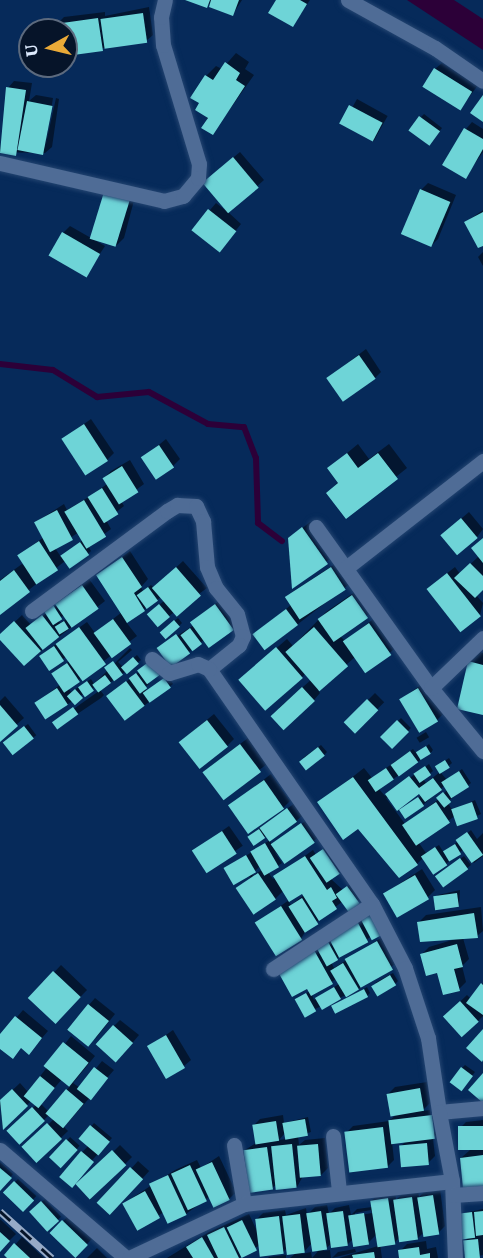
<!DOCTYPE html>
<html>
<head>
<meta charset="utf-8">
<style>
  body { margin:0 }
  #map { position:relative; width:483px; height:1258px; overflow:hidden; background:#062a5a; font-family:"Roboto Serif",serif }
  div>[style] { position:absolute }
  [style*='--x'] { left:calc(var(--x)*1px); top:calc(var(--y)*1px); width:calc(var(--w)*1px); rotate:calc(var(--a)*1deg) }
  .water>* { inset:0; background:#2c0038 }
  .shadow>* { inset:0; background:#0007; transform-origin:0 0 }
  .stream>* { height:6px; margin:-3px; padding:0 3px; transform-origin:3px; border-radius:3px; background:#2c0038 }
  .building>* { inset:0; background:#6ed4d7; transform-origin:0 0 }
  .roads { filter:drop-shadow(0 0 2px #244571) drop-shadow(0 0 2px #244571) }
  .street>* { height:15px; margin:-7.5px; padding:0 7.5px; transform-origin:7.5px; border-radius:7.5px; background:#4f6c96 }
  .rail>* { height:7px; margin-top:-3.5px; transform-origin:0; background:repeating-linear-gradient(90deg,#061429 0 14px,#96aac7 0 28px); box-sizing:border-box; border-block:2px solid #96aac7 }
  span { translate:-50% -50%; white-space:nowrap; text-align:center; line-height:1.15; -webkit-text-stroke:6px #061429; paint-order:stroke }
  .north { position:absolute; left:18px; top:18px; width:60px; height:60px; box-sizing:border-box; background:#061429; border:2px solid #5c6a7e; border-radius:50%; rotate:262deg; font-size:16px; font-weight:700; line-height:24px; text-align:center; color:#deebfe }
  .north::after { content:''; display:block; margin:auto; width:21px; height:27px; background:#eaaa38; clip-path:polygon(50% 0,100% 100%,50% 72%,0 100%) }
</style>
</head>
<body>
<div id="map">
  <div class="water">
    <div style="clip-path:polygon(407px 0,454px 0,483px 19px,483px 50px)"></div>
  </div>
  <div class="shadow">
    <div style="clip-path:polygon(189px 0,242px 0,233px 14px,211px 2px,207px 6px)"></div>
    <div style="clip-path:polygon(277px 0,310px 0,293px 25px)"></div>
    <div style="clip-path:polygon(149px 7px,153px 35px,146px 41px,66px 54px,66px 30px,58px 30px,57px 24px,64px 17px,105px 12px,105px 16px)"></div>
    <div style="clip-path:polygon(236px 53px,249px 62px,245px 69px,254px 75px,213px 133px,201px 103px,206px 76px,216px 66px,222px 69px)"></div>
    <div style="clip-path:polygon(442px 63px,478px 85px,461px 108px,435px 69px)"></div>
    <div style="clip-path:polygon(14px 81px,32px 83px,29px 101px,36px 95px,53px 98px,45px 148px,56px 98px,59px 99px,52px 147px,45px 153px,0 152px,8px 88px)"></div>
    <div style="left:357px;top:99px;width:35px;height:29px;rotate:29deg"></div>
    <div style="clip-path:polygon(424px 114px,442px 128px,432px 141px,421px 117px)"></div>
    <div style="clip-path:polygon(472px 122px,483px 129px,483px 152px,465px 177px,466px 129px)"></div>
    <div style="clip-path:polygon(240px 152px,264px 180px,228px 212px,241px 224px,225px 244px,193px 230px,216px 203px,225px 210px,211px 176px)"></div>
    <div style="clip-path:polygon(428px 183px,456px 195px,438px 239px,431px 246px,421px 190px)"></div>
    <div style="clip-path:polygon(136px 193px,124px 238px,117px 245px,94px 238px)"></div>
    <div style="clip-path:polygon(483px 210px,483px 244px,466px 222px)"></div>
    <div style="clip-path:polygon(70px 226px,105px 246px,86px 275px,63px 233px)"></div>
    <div style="clip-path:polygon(483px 252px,483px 266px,478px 257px)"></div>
    <div style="clip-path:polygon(366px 349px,381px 372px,375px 378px,328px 378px)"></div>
    <div style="clip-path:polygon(91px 419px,114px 453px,107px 460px,63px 439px)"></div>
    <div style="clip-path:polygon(166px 439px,180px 459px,173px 466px,143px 458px)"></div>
    <div style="clip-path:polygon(358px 444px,369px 459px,389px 444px,407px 468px,346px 517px,328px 493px,339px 481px,329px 468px)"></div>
    <div style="clip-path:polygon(evenodd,130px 460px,144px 484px,121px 501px,124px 506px,106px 520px,111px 529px,88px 546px,91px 551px,88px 554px,65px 561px,0 613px,0 580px,22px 564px,29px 570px,19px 555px,44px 537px,36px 522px,64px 504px,67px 510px,92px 495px,107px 484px,104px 478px,111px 471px,130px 460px,79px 532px,83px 540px,61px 557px,55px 548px,79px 532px)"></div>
    <div style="clip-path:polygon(469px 512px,483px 529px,477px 537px,449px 529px)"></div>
    <div style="clip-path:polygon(310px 522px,334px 556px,293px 586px,290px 538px)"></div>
    <div style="clip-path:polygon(483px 539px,483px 588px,476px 595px,483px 603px,480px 615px,436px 582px,455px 567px,460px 574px,479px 556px)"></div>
    <div style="clip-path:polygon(130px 551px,148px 579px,141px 587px,143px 591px,151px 585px,154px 588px,183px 561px,207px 588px,169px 616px,151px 611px,164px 601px,161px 597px,126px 622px,137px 636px,68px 688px,71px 692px,91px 679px,94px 684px,130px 648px,132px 650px,118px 662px,123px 667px,137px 655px,141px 660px,100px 690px,104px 695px,101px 698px,58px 727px,58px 720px,99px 691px,96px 686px,46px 718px,36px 703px,61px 684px,56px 670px,70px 661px,67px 656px,50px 669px,44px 653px,87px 622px,95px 633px,122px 612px,98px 575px)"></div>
    <div style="clip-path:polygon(338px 562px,352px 582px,266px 649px,255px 635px,292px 604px,287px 598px,294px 591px)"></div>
    <div style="clip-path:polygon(evenodd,89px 579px,105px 601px,24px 664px,0 636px,22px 615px,31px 625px,89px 579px,64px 615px,67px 619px,60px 623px,58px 620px,64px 615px)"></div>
    <div style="clip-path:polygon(359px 589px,374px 610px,340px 636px,345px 641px,376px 617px,397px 647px,365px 672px,355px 657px,318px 690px,320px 693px,314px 700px,279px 708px,312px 679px,306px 673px,302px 677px,251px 670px,287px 639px,293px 646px,326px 612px)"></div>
    <div style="clip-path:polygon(222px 599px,240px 622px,233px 629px,205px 639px,171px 666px,166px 643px,194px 625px,199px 616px)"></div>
    <div style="clip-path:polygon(178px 618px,182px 623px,179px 626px,164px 629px)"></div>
    <div style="clip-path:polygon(480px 652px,483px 653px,483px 713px,470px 662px)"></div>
    <div style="clip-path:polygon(140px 671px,149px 684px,144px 688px,147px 692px,168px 676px,173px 684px,125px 720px,108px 696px)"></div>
    <div style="clip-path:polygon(425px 682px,444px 713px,437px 720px,400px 700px)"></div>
    <div style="left:375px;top:693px;width:13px;height:42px;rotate:45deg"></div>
    <div style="clip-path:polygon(5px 696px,24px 718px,0 739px,0 701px)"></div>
    <div style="clip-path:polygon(214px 714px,234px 739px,227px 746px,180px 742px)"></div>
    <div style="left:401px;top:718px;width:14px;height:27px;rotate:45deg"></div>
    <div style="left:28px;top:724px;width:14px;height:30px;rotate:54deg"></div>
    <div style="left:426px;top:732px;width:6px;height:11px;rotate:59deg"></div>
    <div style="clip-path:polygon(248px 738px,267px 764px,223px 798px,211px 766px)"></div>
    <div style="clip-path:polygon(evenodd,429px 744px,433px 750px,430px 753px,379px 789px,385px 796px,429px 764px,433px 771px,423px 779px,426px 783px,440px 772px,440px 764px,449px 758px,452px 763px,441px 773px,447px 780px,462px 769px,471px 783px,447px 802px,453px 811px,475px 800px,481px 814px,459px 824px,456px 815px,419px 843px,426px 853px,439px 845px,449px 861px,446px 864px,423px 858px,417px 864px,379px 849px,376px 851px,358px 827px,319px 803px,364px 768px,372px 778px,413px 749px,417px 754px,429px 744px,445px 785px,448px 789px,439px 799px,405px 824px,386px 798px,419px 792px,422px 795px,405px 808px,423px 805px,445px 785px)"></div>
    <div style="clip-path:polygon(321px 745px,327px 752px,324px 755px,303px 758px)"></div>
    <div style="clip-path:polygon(271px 774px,290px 801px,283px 808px,230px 806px)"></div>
    <div style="clip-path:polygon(295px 803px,303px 815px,296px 821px,264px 837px,252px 834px)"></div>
    <div style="clip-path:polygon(evenodd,309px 818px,321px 835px,286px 863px,274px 851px,282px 863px,268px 872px,273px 879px,313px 850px,316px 855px,330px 844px,346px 866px,331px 879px,343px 890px,351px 884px,362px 900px,343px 901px,306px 930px,301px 939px,257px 923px,289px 900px,284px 890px,275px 899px,238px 889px,251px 877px,226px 869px,270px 840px,272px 847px,309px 818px,261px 865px,263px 869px,253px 876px,252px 874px,261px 865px,309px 818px,302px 892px,304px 895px,291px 905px,288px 901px,302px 892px)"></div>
    <div style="left:229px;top:826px;width:24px;height:43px;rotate:55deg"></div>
    <div style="clip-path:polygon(471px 830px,477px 839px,483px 833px,483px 856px,474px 863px,464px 849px,451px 859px,449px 849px)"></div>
    <div style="clip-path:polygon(464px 856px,471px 865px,444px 886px,440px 874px)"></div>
    <div style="clip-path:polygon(422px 869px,435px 890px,428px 897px,384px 894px)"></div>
    <div style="clip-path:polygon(460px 890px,459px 906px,435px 898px,438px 895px)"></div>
    <div style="clip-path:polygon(481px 907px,483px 931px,477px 936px,463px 938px,469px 959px,462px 966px,466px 982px,459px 989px,422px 954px,429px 947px,459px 938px,419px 922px,426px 915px)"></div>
    <div style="clip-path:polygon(evenodd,364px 915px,372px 936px,331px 962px,334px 968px,384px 936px,398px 962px,357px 990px,315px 1009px,296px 1000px,310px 991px,308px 987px,279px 971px,364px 915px,336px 979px,339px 984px,314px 1000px,312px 995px,336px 979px)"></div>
    <div style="clip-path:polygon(61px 965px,87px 990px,62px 1016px,30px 998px)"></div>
    <div style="clip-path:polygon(393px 973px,398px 981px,395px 984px,375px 983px)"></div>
    <div style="clip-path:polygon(483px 983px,483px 1016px,463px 1036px,445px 1016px,467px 995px,471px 999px)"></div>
    <div style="clip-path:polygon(367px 987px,370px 993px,367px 996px,334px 1007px)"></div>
    <div style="clip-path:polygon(95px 998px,115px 1014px,96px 1038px,89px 1005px)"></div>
    <div style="clip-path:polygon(23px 1010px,48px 1031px,29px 1053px,22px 1047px,0 1047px,0 1037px)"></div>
    <div style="clip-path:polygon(120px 1020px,139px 1035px,123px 1054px,114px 1026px)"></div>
    <div style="clip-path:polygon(173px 1030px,191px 1060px,184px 1066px,149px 1047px)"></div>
    <div style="clip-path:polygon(evenodd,71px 1036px,95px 1056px,73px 1083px,80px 1088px,102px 1061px,114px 1070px,64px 1127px,68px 1131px,37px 1161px,24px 1148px,54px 1119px,49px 1115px,20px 1143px,9px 1131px,36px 1105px,31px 1101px,3px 1128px,0 1102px,20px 1083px,28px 1092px,71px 1036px,62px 1079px,70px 1086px,49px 1112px,41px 1104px,62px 1079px)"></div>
    <div style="clip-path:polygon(465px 1065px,475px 1072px,464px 1086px,462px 1068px)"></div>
    <div style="clip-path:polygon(427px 1082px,430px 1103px,422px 1111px,430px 1110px,433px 1133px,441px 1130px,433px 1138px,435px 1156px,428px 1163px,400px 1147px,407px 1140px,392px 1142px,394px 1160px,387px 1167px,346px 1133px,353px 1126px,389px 1121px,397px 1114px,388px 1094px,395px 1087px)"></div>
    <div style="clip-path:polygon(evenodd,283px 1115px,284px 1123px,308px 1117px,311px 1132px,298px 1136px,299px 1145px,305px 1140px,325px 1138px,328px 1168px,321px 1175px,303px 1176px,297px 1187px,277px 1184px,272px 1188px,245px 1150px,256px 1143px,253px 1126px,260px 1119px,283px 1115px,285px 1133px,286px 1139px,279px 1140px,285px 1133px)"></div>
    <div style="clip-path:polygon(483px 1120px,483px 1185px,461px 1158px,470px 1150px,459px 1129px,466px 1122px)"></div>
    <div style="clip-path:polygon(94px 1123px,112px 1138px,70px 1185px,60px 1176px,89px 1145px,81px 1139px)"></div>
    <div style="left:70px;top:1137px;width:13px;height:28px;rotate:42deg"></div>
    <div style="left:120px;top:1145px;width:17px;height:58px;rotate:45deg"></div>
    <div style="clip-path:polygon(219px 1156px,236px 1192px,229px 1199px,210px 1196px,186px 1214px,164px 1212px,139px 1228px,125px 1204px,132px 1198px,175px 1170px,197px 1160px,201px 1168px)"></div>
    <div style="left:138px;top:1161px;width:15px;height:57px;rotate:42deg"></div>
    <div style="clip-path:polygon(0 1162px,13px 1174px,1px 1188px,0 1187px)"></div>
    <div style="left:18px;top:1179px;width:25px;height:18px;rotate:43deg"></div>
    <div style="clip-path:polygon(evenodd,440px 1189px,445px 1226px,438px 1233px,423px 1233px,417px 1239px,400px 1237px,394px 1243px,380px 1244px,382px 1258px,339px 1258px,378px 1246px,376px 1235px,368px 1243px,353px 1239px,347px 1245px,332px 1243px,323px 1251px,330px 1250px,331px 1258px,290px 1258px,296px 1253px,288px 1247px,283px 1252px,260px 1245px,239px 1258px,167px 1258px,209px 1232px,249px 1214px,257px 1231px,256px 1220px,263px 1213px,285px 1210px,286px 1215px,306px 1208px,307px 1215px,315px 1207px,327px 1205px,329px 1214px,335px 1208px,349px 1205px,351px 1215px,357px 1209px,372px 1207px,371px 1201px,378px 1194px,395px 1192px,396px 1200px,402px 1194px,418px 1191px,419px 1197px,425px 1191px,440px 1189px,371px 1210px,372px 1213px,355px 1216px,355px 1213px,371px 1210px,440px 1189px,312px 1243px,320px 1249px,312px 1258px,311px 1252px,302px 1254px,312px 1243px)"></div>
    <div style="left:45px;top:1199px;width:24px;height:18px;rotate:48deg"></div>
    <div style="clip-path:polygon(483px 1209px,483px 1255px,466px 1258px,464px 1242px,468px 1238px,460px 1214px)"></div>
    <div style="left:70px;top:1214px;width:33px;height:26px;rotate:44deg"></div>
    <div style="clip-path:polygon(0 1219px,16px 1234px,0 1250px)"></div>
    <div style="clip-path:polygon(22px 1237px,44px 1258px,9px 1258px,6px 1255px)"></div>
    <div style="clip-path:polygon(426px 1241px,427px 1249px,436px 1247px,438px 1258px,401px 1258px,400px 1251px,407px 1244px)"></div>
    <div style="clip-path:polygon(97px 1248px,107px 1258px,87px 1258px)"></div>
    <div style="clip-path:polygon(355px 1249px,356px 1252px,332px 1258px,338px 1252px)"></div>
    <div style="clip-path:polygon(286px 1255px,286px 1258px,268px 1258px,269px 1257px)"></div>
  </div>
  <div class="stream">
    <div style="--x:0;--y:364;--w:53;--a:6.5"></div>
    <div style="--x:53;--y:370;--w:52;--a:31.5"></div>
    <div style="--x:97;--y:397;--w:52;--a:-5.5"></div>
    <div style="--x:149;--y:392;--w:67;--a:28.5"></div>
    <div style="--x:208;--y:424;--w:36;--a:5"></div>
    <div style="--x:244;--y:427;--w:33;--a:69"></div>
    <div style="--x:256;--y:458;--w:65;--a:88.2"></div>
    <div style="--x:258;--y:523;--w:30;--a:37"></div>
  </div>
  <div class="building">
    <div style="clip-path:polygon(185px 0,210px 0,207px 8px)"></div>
    <div style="clip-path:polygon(211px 0,239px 0,233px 16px,209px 7px)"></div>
    <div style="clip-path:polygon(276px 0,300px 0,307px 4px,293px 27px,268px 13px)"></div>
    <div style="left:143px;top:13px;width:30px;height:43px;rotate:82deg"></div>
    <div style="clip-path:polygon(98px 18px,103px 51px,66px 56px,66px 30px,56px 30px,55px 24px)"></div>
    <div style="clip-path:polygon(225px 62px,240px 73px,236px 80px,245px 86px,213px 135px,201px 128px,208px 118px,195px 110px,199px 103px,190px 98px,205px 75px,213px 80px)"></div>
    <div style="left:434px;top:68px;width:45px;height:22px;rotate:32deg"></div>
    <div style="clip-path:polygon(6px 87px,26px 90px,16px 156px,0 153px)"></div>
    <div style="clip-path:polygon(483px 95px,483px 122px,470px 113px)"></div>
    <div style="left:27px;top:101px;width:26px;height:50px;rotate:11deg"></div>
    <div style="left:349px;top:105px;width:38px;height:21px;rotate:28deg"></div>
    <div style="left:419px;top:116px;width:26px;height:18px;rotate:36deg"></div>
    <div style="clip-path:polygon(464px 128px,483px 139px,483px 149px,466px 179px,442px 165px)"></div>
    <div style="left:233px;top:157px;width:40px;height:40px;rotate:50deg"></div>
    <div style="left:420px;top:189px;width:33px;height:49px;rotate:23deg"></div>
    <div style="left:104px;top:192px;width:27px;height:49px;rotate:17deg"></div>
    <div style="left:208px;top:209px;width:36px;height:27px;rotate:38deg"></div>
    <div style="clip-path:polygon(483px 212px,483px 246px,478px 248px,464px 222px)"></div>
    <div style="left:62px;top:232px;width:44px;height:27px;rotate:30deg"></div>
    <div style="left:359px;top:355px;width:29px;height:40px;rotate:55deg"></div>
    <div style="left:84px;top:424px;width:44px;height:27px;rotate:57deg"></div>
    <div style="left:159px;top:445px;width:27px;height:22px;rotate:56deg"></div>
    <div style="clip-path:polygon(347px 453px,358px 468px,378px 453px,398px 479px,346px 519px,326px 493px,338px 483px,327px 468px)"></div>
    <div style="left:122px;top:466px;width:31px;height:23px;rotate:58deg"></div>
    <div style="left:102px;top:488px;width:31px;height:17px;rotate:58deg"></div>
    <div style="left:84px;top:500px;width:43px;height:23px;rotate:59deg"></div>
    <div style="left:57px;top:510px;width:34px;height:26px;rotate:62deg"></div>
    <div style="left:461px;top:518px;width:26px;height:27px;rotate:50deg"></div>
    <div style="clip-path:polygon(302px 527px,328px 564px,292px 589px,288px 538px)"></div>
    <div style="clip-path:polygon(483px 538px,483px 563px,471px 548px)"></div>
    <div style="left:39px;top:541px;width:35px;height:26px;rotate:57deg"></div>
    <div style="left:80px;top:542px;width:16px;height:24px;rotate:55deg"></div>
    <div style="clip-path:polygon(122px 557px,142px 587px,134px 593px,145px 611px,127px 623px,96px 575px)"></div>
    <div style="clip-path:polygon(470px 563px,483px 576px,483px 590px,475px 598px,454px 578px)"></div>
    <div style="left:176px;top:567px;width:38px;height:32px;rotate:49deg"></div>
    <div style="left:331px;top:567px;width:27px;height:55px;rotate:57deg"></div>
    <div style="clip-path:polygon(14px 570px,30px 592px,0 615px,0 581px)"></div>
    <div style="left:447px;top:573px;width:55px;height:26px;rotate:52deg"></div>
    <div style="left:82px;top:585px;width:29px;height:33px;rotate:55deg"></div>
    <div style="left:148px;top:587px;width:17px;height:14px;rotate:54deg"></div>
    <div style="left:352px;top:595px;width:28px;height:42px;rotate:55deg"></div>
    <div style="left:159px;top:604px;width:17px;height:16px;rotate:50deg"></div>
    <div style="left:215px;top:604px;width:32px;height:31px;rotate:54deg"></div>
    <div style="left:53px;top:605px;width:17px;height:11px;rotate:57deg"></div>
    <div style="left:286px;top:609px;width:20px;height:42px;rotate:53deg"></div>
    <div style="left:42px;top:615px;width:28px;height:21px;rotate:52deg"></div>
    <div style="left:113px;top:619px;width:31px;height:24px;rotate:54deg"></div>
    <div style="left:174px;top:620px;width:9px;height:19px;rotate:49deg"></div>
    <div style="clip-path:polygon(14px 621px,41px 651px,24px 666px,0 640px,0 634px)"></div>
    <div style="left:64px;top:621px;width:9px;height:11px;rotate:58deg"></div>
    <div style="left:369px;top:623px;width:39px;height:32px;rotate:55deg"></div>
    <div style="left:79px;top:627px;width:46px;height:29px;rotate:54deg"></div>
    <div style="left:314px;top:627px;width:52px;height:38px;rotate:49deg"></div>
    <div style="left:190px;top:628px;width:20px;height:12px;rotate:53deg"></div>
    <div style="left:176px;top:634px;width:24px;height:24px;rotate:54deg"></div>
    <div style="left:54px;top:646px;width:18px;height:18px;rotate:56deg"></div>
    <div style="left:276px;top:647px;width:41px;height:50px;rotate:49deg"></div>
    <div style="left:133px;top:657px;width:9px;height:16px;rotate:49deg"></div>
    <div style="left:113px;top:661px;width:17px;height:11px;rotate:54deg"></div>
    <div style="left:150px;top:661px;width:17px;height:16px;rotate:54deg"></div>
    <div style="clip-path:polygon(468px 661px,483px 665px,483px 715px,457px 709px)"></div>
    <div style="left:67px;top:663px;width:23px;height:19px;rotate:56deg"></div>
    <div style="left:136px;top:673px;width:19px;height:9px;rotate:54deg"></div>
    <div style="left:105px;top:675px;width:10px;height:16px;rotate:53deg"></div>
    <div style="left:164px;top:678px;width:12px;height:26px;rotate:55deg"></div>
    <div style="left:87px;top:681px;width:12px;height:11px;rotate:55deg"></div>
    <div style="left:126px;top:681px;width:31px;height:25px;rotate:53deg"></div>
    <div style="left:302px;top:687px;width:19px;height:43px;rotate:47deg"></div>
    <div style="left:57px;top:688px;width:20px;height:27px;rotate:57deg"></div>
    <div style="left:418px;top:688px;width:39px;height:22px;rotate:59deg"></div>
    <div style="left:75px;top:689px;width:12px;height:11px;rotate:48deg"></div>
    <div style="left:367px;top:699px;width:16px;height:33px;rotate:45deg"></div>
    <div style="clip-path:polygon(0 705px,18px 726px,0 742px)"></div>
    <div style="left:73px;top:707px;width:9px;height:26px;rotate:54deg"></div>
    <div style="left:207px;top:720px;width:34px;height:36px;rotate:52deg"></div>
    <div style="left:397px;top:720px;width:17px;height:24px;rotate:45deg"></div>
    <div style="left:24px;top:726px;width:16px;height:27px;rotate:52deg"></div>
    <div style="left:240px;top:744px;width:35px;height:47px;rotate:53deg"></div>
    <div style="left:426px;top:746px;width:9px;height:12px;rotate:58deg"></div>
    <div style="left:318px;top:747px;width:11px;height:24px;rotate:52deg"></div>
    <div style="left:410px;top:751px;width:14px;height:24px;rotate:54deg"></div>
    <div style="left:445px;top:760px;width:9px;height:12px;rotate:58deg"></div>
    <div style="left:425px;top:766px;width:11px;height:14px;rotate:56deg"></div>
    <div style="left:386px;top:768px;width:14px;height:22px;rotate:56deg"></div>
    <div style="left:459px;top:771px;width:19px;height:21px;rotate:58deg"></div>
    <div style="clip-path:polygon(409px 776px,419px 788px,433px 778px,442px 790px,425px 802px,419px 794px,397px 811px,385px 794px)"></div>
    <div style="clip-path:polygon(353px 777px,418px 865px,399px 878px,358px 829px,343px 840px,317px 802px)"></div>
    <div style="left:264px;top:780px;width:35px;height:44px;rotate:55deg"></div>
    <div style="left:443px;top:792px;width:13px;height:9px;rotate:51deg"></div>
    <div style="left:418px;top:797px;width:11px;height:23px;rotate:56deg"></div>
    <div style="left:436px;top:802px;width:25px;height:41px;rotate:56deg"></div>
    <div style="left:472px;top:802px;width:18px;height:22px;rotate:71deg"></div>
    <div style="left:287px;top:808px;width:17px;height:34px;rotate:54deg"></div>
    <div style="left:301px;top:823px;width:24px;height:37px;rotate:55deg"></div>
    <div style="left:259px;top:829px;width:11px;height:14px;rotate:56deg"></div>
    <div style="left:222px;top:831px;width:27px;height:36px;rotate:57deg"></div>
    <div style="left:467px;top:832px;width:28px;height:14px;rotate:55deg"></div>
    <div style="left:265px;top:843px;width:28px;height:17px;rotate:60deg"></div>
    <div style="left:455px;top:844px;width:12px;height:14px;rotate:59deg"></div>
    <div style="left:435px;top:847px;width:22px;height:17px;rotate:56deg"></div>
    <div style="left:323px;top:849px;width:30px;height:16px;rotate:56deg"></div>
    <div style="left:246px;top:855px;width:20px;height:26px;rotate:60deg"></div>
    <div style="clip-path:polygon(305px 856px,327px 890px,331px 887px,337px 898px,332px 901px,337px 909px,319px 921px,302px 894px,289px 902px,273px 876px)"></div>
    <div style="left:460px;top:858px;width:14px;height:31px;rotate:54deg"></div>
    <div style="left:258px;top:873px;width:32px;height:27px;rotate:56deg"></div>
    <div style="left:415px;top:875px;width:28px;height:37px;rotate:60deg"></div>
    <div style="left:347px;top:886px;width:22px;height:14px;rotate:54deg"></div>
    <div style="left:457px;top:893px;width:14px;height:24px;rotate:82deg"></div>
    <div style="left:302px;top:898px;width:31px;height:16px;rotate:58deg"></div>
    <div style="left:281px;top:906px;width:40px;height:31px;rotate:58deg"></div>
    <div style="left:372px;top:913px;width:24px;height:13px;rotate:62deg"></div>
    <div style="clip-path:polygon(474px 913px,478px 938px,420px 942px,417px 922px)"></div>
    <div style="left:357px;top:921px;width:24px;height:33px;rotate:62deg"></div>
    <div style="left:327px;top:940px;width:23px;height:13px;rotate:61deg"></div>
    <div style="left:377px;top:941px;width:33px;height:37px;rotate:61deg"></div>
    <div style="clip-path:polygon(457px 944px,463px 967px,454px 969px,460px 991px,443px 995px,437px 973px,426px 976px,420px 954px)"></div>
    <div style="clip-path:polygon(314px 950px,333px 984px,311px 996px,307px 989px,292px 997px,277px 970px)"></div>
    <div style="left:343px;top:963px;width:31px;height:15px;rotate:59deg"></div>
    <div style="left:53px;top:971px;width:38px;height:37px;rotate:43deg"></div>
    <div style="left:390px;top:975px;width:12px;height:22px;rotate:59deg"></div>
    <div style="clip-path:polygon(481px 983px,483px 985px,483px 1015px,466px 1003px)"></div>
    <div style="left:334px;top:987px;width:14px;height:22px;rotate:60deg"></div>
    <div style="left:364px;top:989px;width:9px;height:37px;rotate:63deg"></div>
    <div style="left:306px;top:993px;width:21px;height:13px;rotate:61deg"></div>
    <div style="left:460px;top:1001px;width:28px;height:23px;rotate:48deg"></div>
    <div style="left:88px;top:1004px;width:27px;height:33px;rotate:39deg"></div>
    <div style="clip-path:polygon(15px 1016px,42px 1038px,29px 1055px,21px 1048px,13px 1059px,0 1049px,0 1034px)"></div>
    <div style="left:113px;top:1025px;width:27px;height:26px;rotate:42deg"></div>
    <div style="clip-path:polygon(483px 1029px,483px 1060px,482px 1062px,466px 1048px)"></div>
    <div style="left:166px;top:1035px;width:38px;height:22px;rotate:60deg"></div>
    <div style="left:63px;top:1042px;width:33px;height:31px;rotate:39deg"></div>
    <div style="left:94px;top:1067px;width:18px;height:28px;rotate:38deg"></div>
    <div style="left:461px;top:1067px;width:15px;height:19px;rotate:37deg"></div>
    <div style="clip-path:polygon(483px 1073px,483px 1103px,468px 1090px)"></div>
    <div style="left:40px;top:1076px;width:19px;height:26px;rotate:39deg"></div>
    <div style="left:420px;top:1088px;width:23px;height:34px;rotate:80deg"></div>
    <div style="clip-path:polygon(12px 1089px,28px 1106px,3px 1130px,0 1100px)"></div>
    <div style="left:66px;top:1089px;width:23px;height:32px;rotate:40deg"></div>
    <div style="left:32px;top:1107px;width:19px;height:35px;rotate:47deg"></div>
    <div style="left:432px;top:1115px;width:24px;height:44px;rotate:83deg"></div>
    <div style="left:305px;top:1119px;width:17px;height:23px;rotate:80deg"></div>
    <div style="left:276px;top:1121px;width:20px;height:24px;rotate:81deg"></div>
    <div style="left:47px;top:1123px;width:22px;height:35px;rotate:47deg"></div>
    <div style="left:90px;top:1125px;width:26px;height:18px;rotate:40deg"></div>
    <div style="left:483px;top:1126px;width:24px;height:25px;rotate:90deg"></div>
    <div style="left:383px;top:1127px;width:41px;height:39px;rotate:83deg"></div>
    <div style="left:66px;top:1139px;width:16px;height:25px;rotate:43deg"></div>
    <div style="left:427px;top:1143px;width:22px;height:28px;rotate:85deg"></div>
    <div style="left:292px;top:1144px;width:44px;height:21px;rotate:84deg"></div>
    <div style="left:318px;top:1144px;width:32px;height:21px;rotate:85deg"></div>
    <div style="left:267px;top:1147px;width:43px;height:24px;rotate:82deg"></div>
    <div style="left:112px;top:1150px;width:21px;height:50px;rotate:47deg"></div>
    <div style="left:81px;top:1151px;width:17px;height:34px;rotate:40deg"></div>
    <div style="clip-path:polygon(483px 1155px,483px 1187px,463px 1189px,460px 1158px)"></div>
    <div style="left:212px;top:1162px;width:42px;height:18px;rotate:65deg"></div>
    <div style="left:190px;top:1165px;width:40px;height:21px;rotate:65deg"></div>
    <div style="left:130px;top:1167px;width:18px;height:49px;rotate:43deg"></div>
    <div style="clip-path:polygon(0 1168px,12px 1178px,0 1191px)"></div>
    <div style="left:168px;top:1175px;width:44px;height:21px;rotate:65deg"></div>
    <div style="left:14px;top:1181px;width:28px;height:16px;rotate:44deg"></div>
    <div style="left:145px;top:1191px;width:31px;height:26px;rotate:61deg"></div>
    <div style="left:433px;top:1195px;width:40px;height:16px;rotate:81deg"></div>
    <div style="left:412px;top:1197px;width:43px;height:19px;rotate:82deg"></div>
    <div style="left:388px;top:1198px;width:47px;height:18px;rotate:81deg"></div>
    <div style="left:41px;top:1201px;width:27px;height:16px;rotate:48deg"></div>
    <div style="left:321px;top:1211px;width:39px;height:15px;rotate:81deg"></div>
    <div style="left:343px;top:1211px;width:35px;height:17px;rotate:82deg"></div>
    <div style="clip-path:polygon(483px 1211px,483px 1235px,476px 1236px,474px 1212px)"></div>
    <div style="left:472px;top:1212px;width:26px;height:14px;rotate:83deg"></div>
    <div style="left:364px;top:1213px;width:32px;height:16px;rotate:81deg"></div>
    <div style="left:300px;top:1214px;width:39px;height:18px;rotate:83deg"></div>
    <div style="left:279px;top:1216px;width:38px;height:24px;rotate:83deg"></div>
    <div style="left:62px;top:1220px;width:36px;height:18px;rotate:44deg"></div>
    <div style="left:242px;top:1220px;width:34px;height:17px;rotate:64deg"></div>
    <div style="clip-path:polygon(224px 1227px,239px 1258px,218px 1258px,207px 1235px)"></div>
    <div style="clip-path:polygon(0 1232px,10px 1241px,0 1252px)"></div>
    <div style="clip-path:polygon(202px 1237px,214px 1258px,193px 1258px,186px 1247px)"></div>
    <div style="left:478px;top:1239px;width:19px;height:15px;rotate:84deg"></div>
    <div style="clip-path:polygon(14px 1243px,30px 1258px,7px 1258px,4px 1255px)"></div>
    <div style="clip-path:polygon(419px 1247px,420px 1255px,430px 1253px,430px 1258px,399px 1258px,398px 1250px)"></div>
    <div style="clip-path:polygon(374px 1252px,375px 1258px,353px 1258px,352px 1255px)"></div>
  </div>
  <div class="roads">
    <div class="street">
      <div style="--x:348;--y:0;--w:99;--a:28.9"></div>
      <div style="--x:435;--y:48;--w:58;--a:34.5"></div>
      <div style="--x:0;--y:163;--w:168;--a:13"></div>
      <div style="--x:164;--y:201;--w:20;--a:-15"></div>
      <div style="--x:183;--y:196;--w:23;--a:-50"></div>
      <div style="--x:198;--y:178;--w:14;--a:-86"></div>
      <div style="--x:199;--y:164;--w:124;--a:-106.8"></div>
      <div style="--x:163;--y:45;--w:28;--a:-94"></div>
      <div style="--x:161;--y:17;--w:17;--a:-77"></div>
      <div style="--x:316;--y:527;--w:198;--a:54.5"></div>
      <div style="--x:431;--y:688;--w:82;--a:50.5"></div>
      <div style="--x:346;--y:568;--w:174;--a:-38"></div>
      <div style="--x:32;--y:611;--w:168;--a:-36.5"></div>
      <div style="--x:167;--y:511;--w:12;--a:-31"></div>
      <div style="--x:177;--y:505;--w:19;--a:3"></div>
      <div style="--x:196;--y:506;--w:17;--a:65"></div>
      <div style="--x:203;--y:521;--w:46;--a:85"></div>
      <div style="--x:207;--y:567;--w:23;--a:67"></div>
      <div style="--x:216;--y:588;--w:33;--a:51"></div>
      <div style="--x:237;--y:614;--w:23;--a:75"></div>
      <div style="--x:243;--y:636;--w:10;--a:114"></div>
      <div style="--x:239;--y:645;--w:38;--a:141"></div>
      <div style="--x:209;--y:669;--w:286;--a:55.3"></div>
      <div style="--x:372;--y:904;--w:72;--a:62.7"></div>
      <div style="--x:405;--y:968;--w:74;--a:71.8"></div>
      <div style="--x:428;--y:1038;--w:75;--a:81.5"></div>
      <div style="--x:439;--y:1112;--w:44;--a:-5.2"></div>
      <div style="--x:152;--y:659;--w:22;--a:39"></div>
      <div style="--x:169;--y:673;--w:30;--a:-17"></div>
      <div style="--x:198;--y:664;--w:12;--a:24"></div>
      <div style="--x:431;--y:688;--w:72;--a:-43.9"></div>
      <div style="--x:273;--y:969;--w:118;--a:-33.3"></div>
      <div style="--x:439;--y:1112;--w:70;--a:79.3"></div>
      <div style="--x:452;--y:1181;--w:77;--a:87.8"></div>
      <div style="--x:333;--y:1136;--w:55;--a:83.8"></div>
      <div style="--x:234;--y:1145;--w:60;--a:80.4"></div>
      <div style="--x:0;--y:1150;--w:166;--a:40.6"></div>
      <div style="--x:453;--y:1195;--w:30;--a:-4"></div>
      <div style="--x:129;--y:1258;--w:127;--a:-25.2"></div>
      <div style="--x:244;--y:1204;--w:209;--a:-6.3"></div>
    </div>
  </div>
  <div class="rail">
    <div style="--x:0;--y:1211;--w:70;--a:42.1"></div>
  </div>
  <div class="north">U</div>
</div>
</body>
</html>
